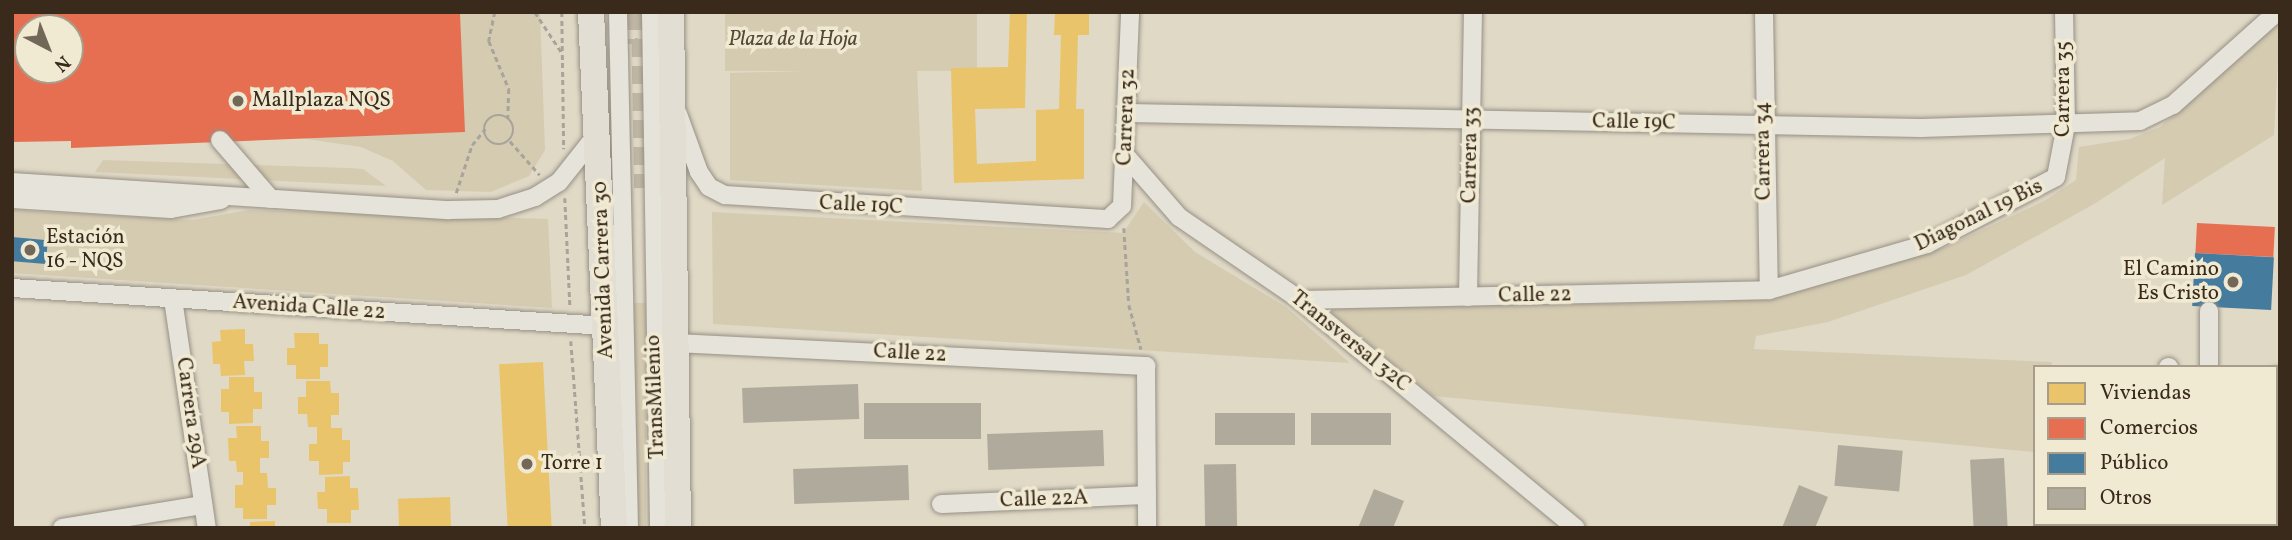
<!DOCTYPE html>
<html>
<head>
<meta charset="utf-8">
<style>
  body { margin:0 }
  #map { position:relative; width:2292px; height:540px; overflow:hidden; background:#e0d9c6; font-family:Vollkorn,serif }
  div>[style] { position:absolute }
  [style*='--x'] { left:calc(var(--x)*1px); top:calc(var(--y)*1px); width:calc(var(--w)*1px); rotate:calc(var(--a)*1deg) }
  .green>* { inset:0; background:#d5cbb1; transform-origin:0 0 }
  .homes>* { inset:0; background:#e9c46a; transform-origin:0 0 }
  .shops>* { inset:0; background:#e76f51; transform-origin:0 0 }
  .public>* { inset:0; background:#457b9d; transform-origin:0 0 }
  .building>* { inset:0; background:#b0aa9d; transform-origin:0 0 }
  .minor-tunnel>* { height:18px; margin-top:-9px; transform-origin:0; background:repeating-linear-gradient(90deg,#bfb6a4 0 18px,transparent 0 27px) }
  .path>* { height:2.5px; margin-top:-1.25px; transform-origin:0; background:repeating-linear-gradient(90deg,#a8a39b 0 5px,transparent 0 8.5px) }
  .path>.ring { margin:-1.25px; padding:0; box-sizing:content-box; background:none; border:2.5px solid #a8a39b; border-radius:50% }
  .roads { filter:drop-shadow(0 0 2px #969085) drop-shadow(0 0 2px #969085) }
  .minor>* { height:18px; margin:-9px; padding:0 9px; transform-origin:9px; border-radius:9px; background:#e6e3da }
  .highway>* { height:26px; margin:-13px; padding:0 13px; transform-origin:13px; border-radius:13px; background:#e2ded3 }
  .dots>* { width:19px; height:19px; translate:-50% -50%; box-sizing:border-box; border:4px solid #f1ead3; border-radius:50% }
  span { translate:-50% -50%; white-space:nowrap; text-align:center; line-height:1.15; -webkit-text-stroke:7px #f1ead3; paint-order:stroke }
  .park-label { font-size:21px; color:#564836; font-style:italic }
  .street-label { font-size:21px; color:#392a1c }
  .poi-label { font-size:21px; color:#392a1c }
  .left { translate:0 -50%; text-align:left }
  .right { translate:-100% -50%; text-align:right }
  .frame { position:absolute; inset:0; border:14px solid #392a1c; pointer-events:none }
  .legend { position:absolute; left:2033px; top:365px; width:245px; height:161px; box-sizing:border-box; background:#f1ead3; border:2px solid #a79d8a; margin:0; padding:9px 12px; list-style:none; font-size:21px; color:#392a1c }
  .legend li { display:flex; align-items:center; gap:14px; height:35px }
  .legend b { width:35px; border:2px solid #a79d8a }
  .north { position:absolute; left:14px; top:14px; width:70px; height:70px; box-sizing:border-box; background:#f1ead3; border:2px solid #a79d8a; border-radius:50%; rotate:138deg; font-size:19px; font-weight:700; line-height:28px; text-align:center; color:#392a1c }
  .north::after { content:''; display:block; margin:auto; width:24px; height:32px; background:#736758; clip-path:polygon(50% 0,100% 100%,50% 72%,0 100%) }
</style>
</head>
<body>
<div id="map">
  <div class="green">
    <div style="clip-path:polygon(460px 12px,540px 12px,545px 150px,529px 176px,491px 192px,426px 190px,393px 161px,361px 147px,287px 136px,464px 132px)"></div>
    <div style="left:725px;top:12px;width:252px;height:59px"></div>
    <div style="clip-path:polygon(2280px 21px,2274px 135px,2162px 205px,2165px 158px,2094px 204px,1966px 275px,1828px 322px,1756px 336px,1754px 349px,2052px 362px,2051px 367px,2035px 367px,2035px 452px,1433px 396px,1326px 308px,1719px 302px,1770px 297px,1879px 268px,1946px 247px,2044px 201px,2076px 180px,2079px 147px,2130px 139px,2160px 127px)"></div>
    <div style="clip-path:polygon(917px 68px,922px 191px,730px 180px,730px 73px)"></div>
    <div style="clip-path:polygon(103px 160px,348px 168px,363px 169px,386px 186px,95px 172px)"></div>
    <div style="clip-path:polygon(1144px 202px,1195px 252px,1286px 307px,1350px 363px,713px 324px,712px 212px,1123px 233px)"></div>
    <div style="clip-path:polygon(12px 210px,192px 220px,249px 210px,548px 219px,552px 308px,12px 273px)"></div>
    <div style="left:628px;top:303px;width:18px;height:225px"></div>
    <div style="clip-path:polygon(2280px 464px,2280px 528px,2193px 528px,2276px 524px)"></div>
  </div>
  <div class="homes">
    <div style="clip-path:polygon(1010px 12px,1027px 12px,1025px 108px,975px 109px,977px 164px,1036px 161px,1036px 110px,1059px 109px,1061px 35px,1054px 35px,1055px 12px,1089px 12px,1089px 35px,1078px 35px,1076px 109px,1084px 109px,1084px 179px,954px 183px,951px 68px,1008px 67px)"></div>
    <div style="clip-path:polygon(245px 329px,245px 344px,253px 344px,254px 361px,244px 361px,245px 375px,221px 376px,220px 364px,213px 364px,212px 342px,221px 341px,220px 330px)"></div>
    <div style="clip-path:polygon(294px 333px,319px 333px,319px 344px,328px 344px,328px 367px,320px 367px,320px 379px,296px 379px,296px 365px,287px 365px,287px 348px,295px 348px)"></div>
    <div style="left:543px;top:362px;width:166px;height:44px;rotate:87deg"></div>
    <div style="clip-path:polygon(229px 377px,254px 377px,254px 392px,262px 392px,262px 409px,253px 409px,253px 423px,229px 424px,229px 412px,221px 412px,221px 389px,229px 389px)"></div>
    <div style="clip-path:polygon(306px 381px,330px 381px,331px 393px,339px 393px,339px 415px,331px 415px,331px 428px,342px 428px,342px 440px,350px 440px,350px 462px,343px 462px,343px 474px,319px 475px,319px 461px,309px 461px,309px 444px,317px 444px,317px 427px,308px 427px,307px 414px,298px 414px,298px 397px,306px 397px)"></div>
    <div style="clip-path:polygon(236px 426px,261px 426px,261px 441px,269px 441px,269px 458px,260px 458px,260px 473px,267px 473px,268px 488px,276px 488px,276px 505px,267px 505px,267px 519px,243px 519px,243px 508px,235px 508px,235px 485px,243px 485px,243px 472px,237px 472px,236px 461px,229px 461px,228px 438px,237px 438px)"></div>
    <div style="clip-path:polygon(350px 476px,350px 488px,358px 488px,359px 510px,351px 510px,351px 523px,327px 523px,327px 509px,318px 509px,317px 492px,325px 492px,325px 477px)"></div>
    <div style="left:450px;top:497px;width:31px;height:52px;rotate:88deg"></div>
    <div style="clip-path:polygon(275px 521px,275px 528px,250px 528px,250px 522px)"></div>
  </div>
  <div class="shops">
    <div style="clip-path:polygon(evenodd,12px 12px,460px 12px,465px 132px,71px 148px,71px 141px,12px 142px,12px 12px,28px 28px,70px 28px,70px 70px,28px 70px,28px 28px)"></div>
    <div style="left:2197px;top:223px;width:78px;height:30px;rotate:3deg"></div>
  </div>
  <div class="public">
    <div style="left:12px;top:237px;width:36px;height:24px;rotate:5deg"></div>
    <div style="left:2195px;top:253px;width:79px;height:53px;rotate:3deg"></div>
  </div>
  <div class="building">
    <div style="left:858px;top:384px;width:35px;height:116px;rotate:88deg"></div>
    <div style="left:981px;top:403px;width:36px;height:117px;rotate:90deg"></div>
    <div style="left:1295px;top:413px;width:32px;height:80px;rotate:90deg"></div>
    <div style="left:1311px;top:413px;width:80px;height:32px"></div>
    <div style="left:1103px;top:430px;width:36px;height:116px;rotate:88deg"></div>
    <div style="left:1838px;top:445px;width:65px;height:41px;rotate:5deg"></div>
    <div style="left:2004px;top:458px;width:70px;height:34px;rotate:87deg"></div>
    <div style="left:1236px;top:464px;width:64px;height:32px;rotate:89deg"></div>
    <div style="left:908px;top:465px;width:35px;height:115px;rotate:88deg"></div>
    <div style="clip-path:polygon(1799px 485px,1828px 497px,1815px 528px,1782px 528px)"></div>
    <div style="clip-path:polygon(1374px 489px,1404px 501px,1393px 528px,1358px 528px)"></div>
  </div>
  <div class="minor-tunnel">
    <div style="--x:627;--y:12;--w:32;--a:86"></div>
    <div style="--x:640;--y:12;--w:176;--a:89"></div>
  </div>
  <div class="path">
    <div style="--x:495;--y:12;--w:30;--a:102"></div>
    <div style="--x:489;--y:41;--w:52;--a:67.4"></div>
    <div style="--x:509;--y:89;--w:29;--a:92"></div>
    <div style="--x:535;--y:12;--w:49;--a:56.6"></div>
    <div style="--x:562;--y:12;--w:137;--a:89.2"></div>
    <div class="ring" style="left:484px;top:115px;width:27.5px;height:27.5px"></div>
    <div style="--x:510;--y:141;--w:45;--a:48.6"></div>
    <div style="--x:456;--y:193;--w:51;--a:-71.6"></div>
    <div style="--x:472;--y:145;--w:21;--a:-51"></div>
    <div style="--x:565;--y:198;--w:108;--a:87.3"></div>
    <div style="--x:1124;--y:228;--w:77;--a:86.3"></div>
    <div style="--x:1129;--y:305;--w:46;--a:74.7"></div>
    <div style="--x:571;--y:341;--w:188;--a:85.7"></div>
  </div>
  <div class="roads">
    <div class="minor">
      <div style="--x:618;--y:12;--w:516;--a:88.78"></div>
      <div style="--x:651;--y:12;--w:516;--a:89.11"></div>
      <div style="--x:1764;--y:12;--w:278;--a:89"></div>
      <div style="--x:1128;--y:113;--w:793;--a:1.08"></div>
      <div style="--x:1921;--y:128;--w:219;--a:-1.8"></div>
      <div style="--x:2140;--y:121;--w:37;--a:-26"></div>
      <div style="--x:2173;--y:105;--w:140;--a:-41.8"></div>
      <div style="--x:678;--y:114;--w:62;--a:70.1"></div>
      <div style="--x:699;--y:172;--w:18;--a:56"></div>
      <div style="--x:709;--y:187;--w:18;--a:27"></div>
      <div style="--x:725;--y:195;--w:384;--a:3.6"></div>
      <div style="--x:1108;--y:219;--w:19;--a:-43"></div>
      <div style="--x:1122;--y:206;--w:194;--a:-87.6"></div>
      <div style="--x:220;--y:140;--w:78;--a:49.2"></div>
      <div style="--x:1126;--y:156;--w:81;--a:49"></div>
      <div style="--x:1179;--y:217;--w:147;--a:34.4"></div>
      <div style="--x:1300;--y:300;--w:358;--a:39.6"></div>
      <div style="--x:12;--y:182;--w:438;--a:3.7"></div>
      <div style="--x:449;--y:210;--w:49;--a:-1.2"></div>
      <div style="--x:498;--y:209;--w:39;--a:-18"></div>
      <div style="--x:535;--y:197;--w:28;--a:-32"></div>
      <div style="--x:559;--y:182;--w:61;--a:-51.6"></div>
      <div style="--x:12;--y:199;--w:159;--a:3.6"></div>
      <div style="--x:171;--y:209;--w:51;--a:-10.2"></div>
      <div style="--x:12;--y:288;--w:595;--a:3.66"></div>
      <div style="--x:1468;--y:297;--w:285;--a:-89"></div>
      <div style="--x:173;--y:299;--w:232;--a:81.6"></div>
      <div style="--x:1300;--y:300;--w:469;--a:-1.2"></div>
      <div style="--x:1769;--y:290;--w:165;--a:-16.2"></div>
      <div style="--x:1927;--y:244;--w:145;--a:-27.4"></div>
      <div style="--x:2056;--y:177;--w:53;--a:-79.1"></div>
      <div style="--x:2066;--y:125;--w:113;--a:-91"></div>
      <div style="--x:2209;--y:311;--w:56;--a:90"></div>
      <div style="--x:674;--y:343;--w:473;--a:2.8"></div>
      <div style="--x:1146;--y:366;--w:162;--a:89.6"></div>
      <div style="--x:2168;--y:367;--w:1;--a:0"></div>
      <div style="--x:2276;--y:377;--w:4;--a:-14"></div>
      <div style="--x:941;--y:504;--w:206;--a:-2.5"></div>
      <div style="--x:62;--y:528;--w:143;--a:-9.3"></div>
    </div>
    <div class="highway">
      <div style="--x:591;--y:12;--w:517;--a:87.45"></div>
      <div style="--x:671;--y:12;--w:516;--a:89.22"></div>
      <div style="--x:2276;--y:455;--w:5;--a:-37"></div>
      <div style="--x:2175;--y:528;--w:6;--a:-39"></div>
    </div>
  </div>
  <div class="dots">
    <div style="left:238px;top:101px;background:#736758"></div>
    <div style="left:30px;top:250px;background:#736758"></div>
    <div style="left:2233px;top:282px;background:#736758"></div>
    <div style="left:527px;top:464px;background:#736758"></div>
  </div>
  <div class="park-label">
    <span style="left:793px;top:40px">Plaza de la Hoja</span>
  </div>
  <div class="street-label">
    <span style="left:2064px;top:89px;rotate:-90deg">Carrera 35</span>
    <span style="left:1127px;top:117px;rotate:-88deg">Carrera 32</span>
    <span style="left:1634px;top:123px;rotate:1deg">Calle 19C</span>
    <span style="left:1764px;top:151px;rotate:-91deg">Carrera 34</span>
    <span style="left:1471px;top:155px;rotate:-89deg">Carrera 33</span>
    <span style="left:861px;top:206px;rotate:3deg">Calle 19C</span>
    <span style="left:1979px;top:216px;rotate:-26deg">Diagonal 19 Bis</span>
    <span style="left:604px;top:270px;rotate:-92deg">Avenida Carrera 30</span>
    <span style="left:1535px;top:296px;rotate:-1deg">Calle 22</span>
    <span style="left:309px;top:308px;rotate:4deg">Avenida Calle 22</span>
    <span style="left:1350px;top:342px;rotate:39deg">Transversal 32C</span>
    <span style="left:910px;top:354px;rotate:3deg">Calle 22</span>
    <span style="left:656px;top:397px;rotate:-92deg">TransMilenio</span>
    <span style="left:190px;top:413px;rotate:82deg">Carrera 29A</span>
    <span style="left:1044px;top:500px;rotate:-2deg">Calle 22A</span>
  </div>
  <div class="poi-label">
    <span class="left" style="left:252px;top:101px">Mallplaza NQS</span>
    <span class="left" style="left:46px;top:250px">Estación<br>16 - NQS</span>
    <span class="right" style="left:2219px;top:282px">El Camino<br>Es Cristo</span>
    <span class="left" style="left:541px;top:464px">Torre 1</span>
  </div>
  <div class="frame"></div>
  <ul class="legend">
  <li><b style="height:19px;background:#e9c46a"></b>Viviendas</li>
  <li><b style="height:19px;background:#e76f51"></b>Comercios</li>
  <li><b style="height:19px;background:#457b9d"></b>Público</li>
  <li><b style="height:19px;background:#b0aa9d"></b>Otros</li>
  </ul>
  <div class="north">N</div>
</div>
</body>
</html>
